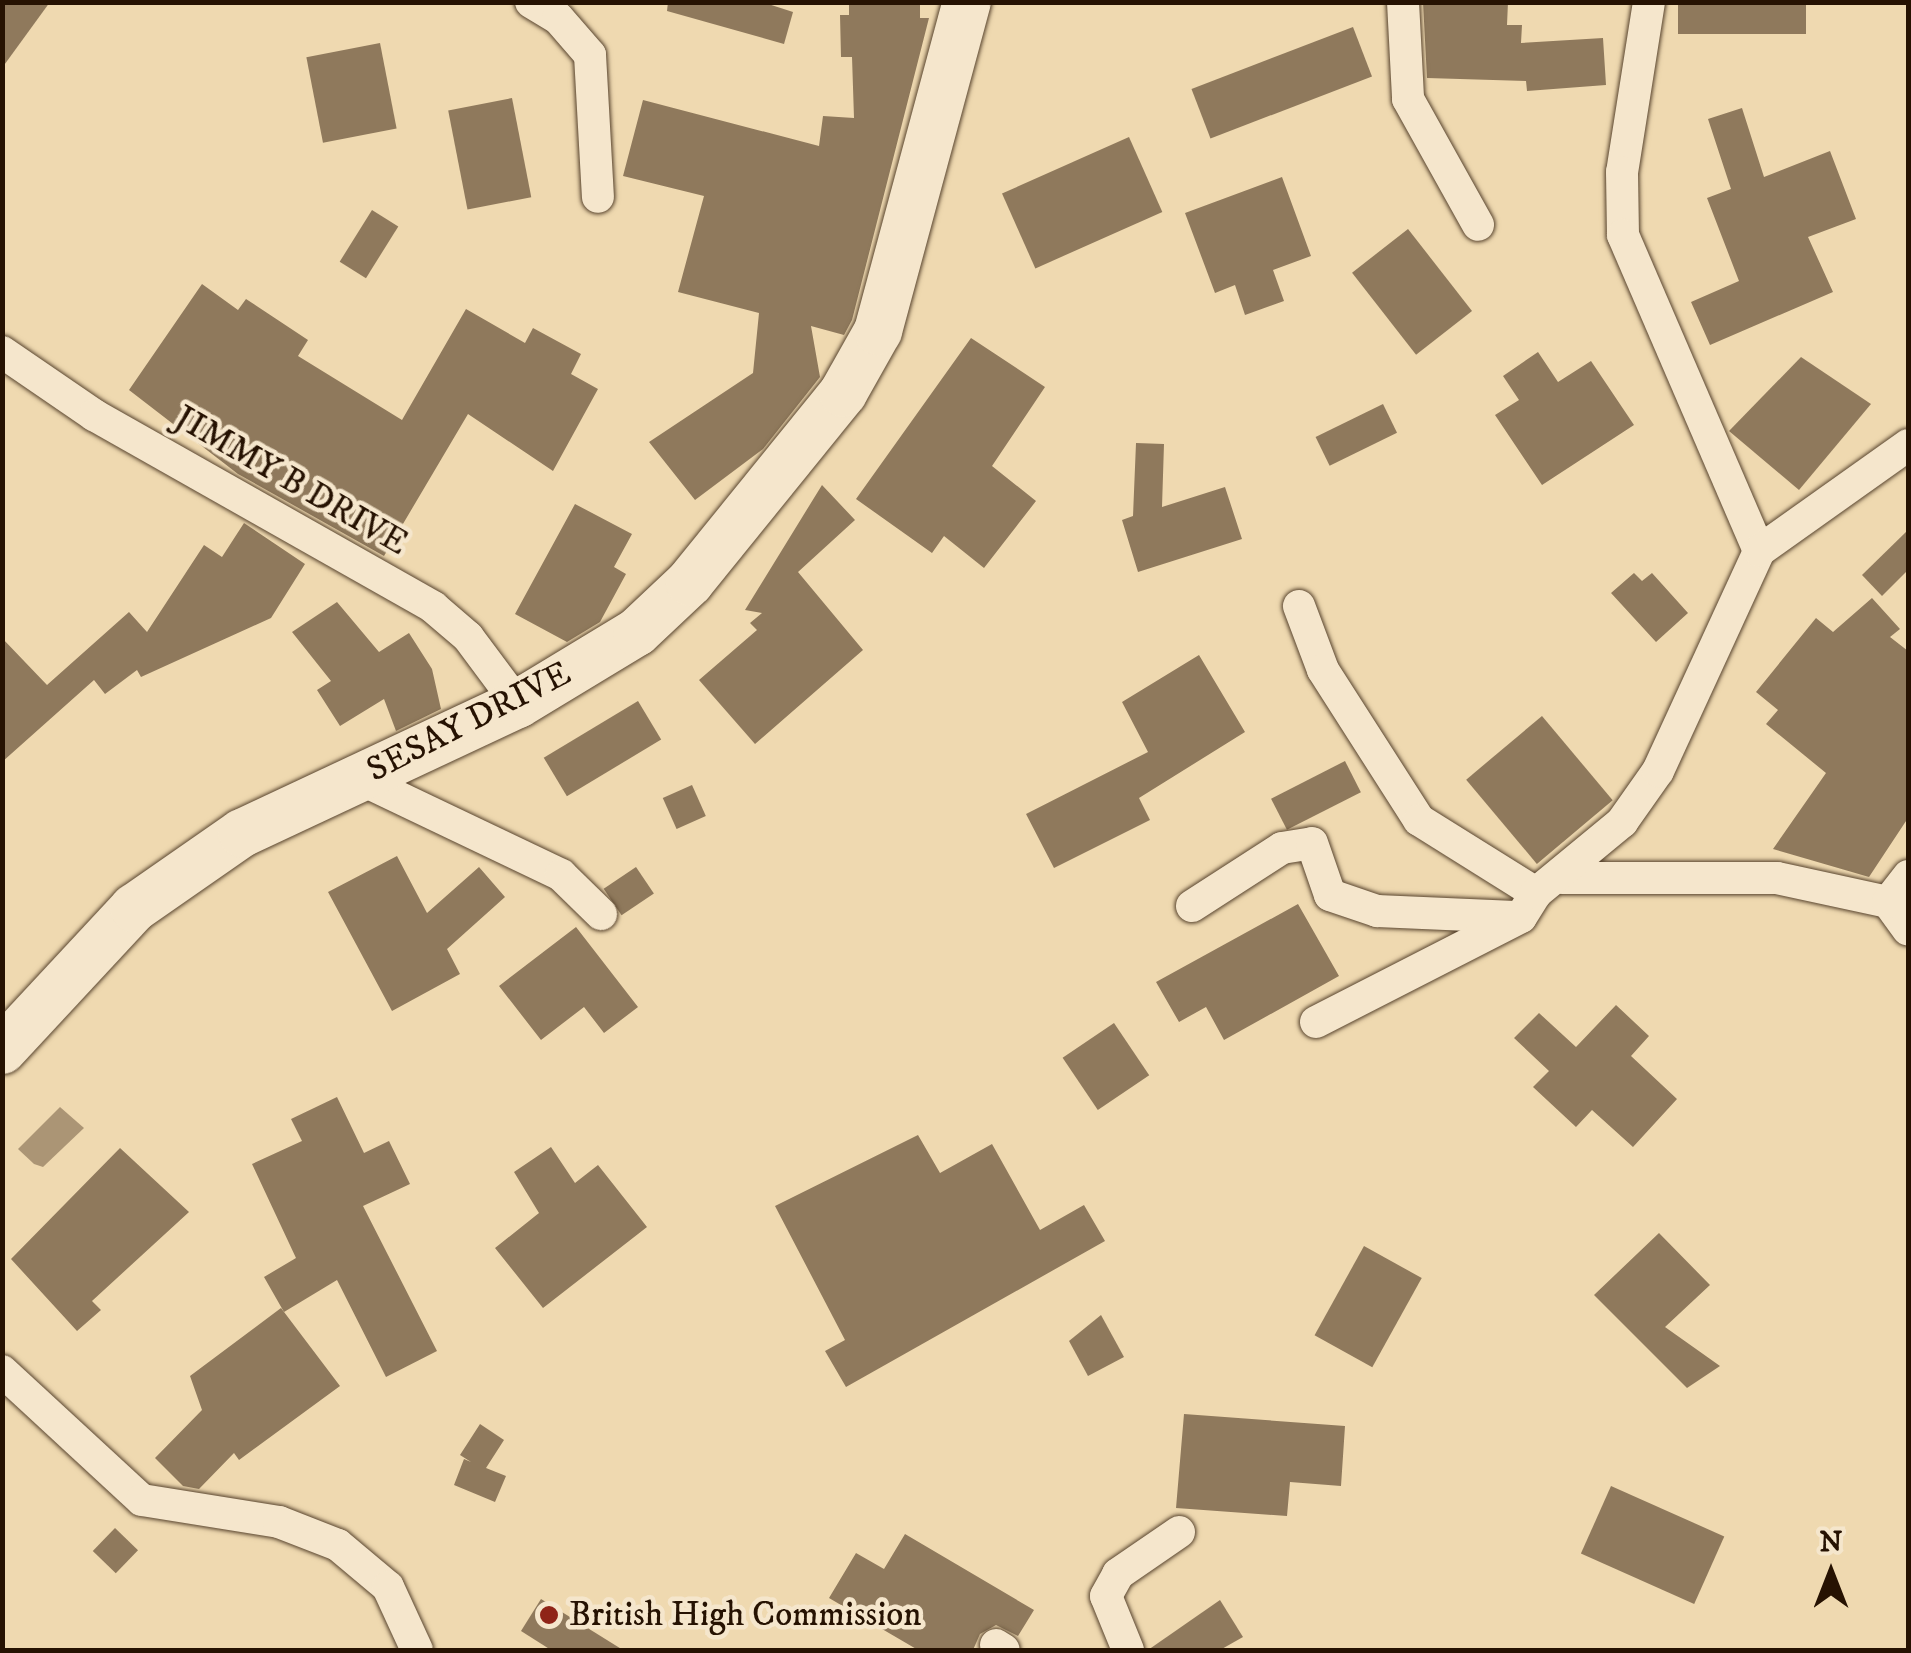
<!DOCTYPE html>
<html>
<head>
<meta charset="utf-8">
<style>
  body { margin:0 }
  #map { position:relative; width:1911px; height:1653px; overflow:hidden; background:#efd9b0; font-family:"IM FELL DW Pica",serif }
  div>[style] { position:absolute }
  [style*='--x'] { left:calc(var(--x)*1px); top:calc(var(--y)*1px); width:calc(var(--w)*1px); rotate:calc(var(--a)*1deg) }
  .water>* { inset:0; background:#ab9575 }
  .building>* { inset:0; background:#8f795c; transform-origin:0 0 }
  .roads { filter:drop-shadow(0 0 2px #58442e) drop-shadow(0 0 2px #58442e) }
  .street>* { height:32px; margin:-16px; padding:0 16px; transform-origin:16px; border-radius:16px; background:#f5e6cc }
  .secondary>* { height:48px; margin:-24px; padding:0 24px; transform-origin:24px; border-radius:24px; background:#f5e6cc }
  .dots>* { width:28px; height:28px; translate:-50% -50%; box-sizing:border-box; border:5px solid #f5e6cc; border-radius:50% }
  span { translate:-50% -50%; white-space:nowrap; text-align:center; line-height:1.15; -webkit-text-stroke:9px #f5e6cc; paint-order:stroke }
  .street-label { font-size:35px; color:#261202 }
  .poi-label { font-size:35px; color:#261202 }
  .left { translate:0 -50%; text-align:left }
  .frame { position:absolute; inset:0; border:5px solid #261202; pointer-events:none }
  .north { position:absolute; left:1781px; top:1523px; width:100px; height:100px; -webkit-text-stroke:8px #f5e6cc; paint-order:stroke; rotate:0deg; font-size:28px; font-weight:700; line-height:40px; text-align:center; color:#261202 }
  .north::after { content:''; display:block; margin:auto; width:35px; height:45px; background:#261202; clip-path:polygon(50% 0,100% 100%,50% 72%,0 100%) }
</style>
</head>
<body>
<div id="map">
  <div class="water">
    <div style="clip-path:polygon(60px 1107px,84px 1128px,43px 1167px,34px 1164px,18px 1149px)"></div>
  </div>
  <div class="building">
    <div style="clip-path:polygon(2px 2px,50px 2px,2px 68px)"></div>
    <div style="clip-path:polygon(668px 2px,762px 2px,793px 12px,784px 44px,667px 11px)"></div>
    <div style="clip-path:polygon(849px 2px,920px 2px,920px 18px,929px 18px,852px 320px,844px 335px,811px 326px,820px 377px,763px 449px,695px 500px,649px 442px,753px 373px,759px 313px,678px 292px,704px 196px,623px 176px,643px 100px,819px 146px,823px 116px,854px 118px,852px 57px,841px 57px,840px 15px,849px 15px)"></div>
    <div style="clip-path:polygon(1423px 2px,1508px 2px,1507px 25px,1522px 25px,1521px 43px,1603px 38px,1606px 85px,1527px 91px,1526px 81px,1427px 78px)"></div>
    <div style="left:1678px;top:2px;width:128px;height:32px"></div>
    <div style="left:1353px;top:27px;width:53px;height:173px;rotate:69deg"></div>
    <div style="left:380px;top:43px;width:87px;height:75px;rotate:79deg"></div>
    <div style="left:512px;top:98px;width:101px;height:65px;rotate:79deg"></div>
    <div style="clip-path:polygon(1742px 108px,1764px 177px,1830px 151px,1856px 219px,1808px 237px,1833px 292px,1710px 345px,1691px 302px,1739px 281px,1707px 198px,1731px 189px,1708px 119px)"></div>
    <div style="left:1129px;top:137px;width:82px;height:139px;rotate:66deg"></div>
    <div style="clip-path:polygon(1282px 177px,1311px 256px,1273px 270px,1284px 301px,1245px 315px,1235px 285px,1215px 293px,1185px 213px)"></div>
    <div style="left:372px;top:210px;width:31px;height:61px;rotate:32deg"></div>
    <div style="left:1408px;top:229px;width:104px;height:71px;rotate:52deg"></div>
    <div style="clip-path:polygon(202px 284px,238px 310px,246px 299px,308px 340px,298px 356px,402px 420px,466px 309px,525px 343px,533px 328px,581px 354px,571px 374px,598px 389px,553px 471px,468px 414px,384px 556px,238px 474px,129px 390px)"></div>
    <div style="clip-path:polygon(971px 338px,1045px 387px,992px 466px,1036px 501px,984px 568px,944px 536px,932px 553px,856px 499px)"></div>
    <div style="clip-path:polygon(1538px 352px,1558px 382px,1591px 361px,1634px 425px,1542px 485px,1495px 415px,1519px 400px,1503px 376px)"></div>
    <div style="clip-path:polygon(1801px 357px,1871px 404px,1799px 490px,1729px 431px)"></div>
    <div style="left:1383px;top:404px;width:32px;height:75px;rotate:64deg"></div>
    <div style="clip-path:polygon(1136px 443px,1164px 444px,1162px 507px,1225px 487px,1242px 539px,1138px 572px,1122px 520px,1133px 516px)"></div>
    <div style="clip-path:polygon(822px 485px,855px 520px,798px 572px,863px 650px,755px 744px,699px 680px,757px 630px,750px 623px,762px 613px,745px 610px)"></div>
    <div style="clip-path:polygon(575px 504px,632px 534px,614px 567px,626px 574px,600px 622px,567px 642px,515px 614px)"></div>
    <div style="clip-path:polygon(244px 523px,305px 564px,271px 618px,141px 677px,137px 670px,105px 694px,94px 680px,2px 762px,2px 638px,47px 685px,129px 612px,147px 632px,204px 545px,222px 557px)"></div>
    <div style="clip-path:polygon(1908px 530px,1908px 570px,1882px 596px,1862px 575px)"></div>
    <div style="clip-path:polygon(1634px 573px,1642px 581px,1652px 573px,1688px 613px,1656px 642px,1611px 593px)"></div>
    <div style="clip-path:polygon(1872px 598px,1900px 629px,1890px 637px,1908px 651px,1908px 818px,1869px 877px,1773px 849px,1826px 773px,1766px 724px,1778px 710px,1756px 692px,1816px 618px,1833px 632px)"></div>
    <div style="clip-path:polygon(337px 602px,379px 652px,409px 633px,432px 669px,441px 709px,396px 731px,384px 699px,340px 726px,317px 690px,331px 681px,292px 632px)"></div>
    <div style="clip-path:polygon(1199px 655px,1245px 732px,1139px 798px,1150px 820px,1054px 868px,1026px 814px,1148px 752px,1122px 702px)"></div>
    <div style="left:638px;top:701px;width:45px;height:110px;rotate:59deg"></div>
    <div style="left:1542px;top:716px;width:110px;height:99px;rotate:50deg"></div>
    <div style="left:1345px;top:761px;width:35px;height:83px;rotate:63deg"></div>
    <div style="left:692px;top:785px;width:34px;height:32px;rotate:66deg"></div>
    <div style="clip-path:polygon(397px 856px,427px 913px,479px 867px,505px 897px,447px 949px,460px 974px,392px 1011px,328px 892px)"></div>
    <div style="left:636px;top:867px;width:32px;height:39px;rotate:56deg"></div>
    <div style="clip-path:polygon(1298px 904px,1339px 976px,1224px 1040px,1206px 1007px,1179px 1022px,1156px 982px)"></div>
    <div style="clip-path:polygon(576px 927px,638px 1007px,604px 1033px,584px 1007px,541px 1040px,499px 986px)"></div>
    <div style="clip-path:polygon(1616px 1005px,1649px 1036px,1631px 1056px,1677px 1099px,1633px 1147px,1592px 1110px,1576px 1127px,1533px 1087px,1549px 1071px,1514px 1038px,1539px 1013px,1576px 1047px)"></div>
    <div style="left:1114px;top:1023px;width:63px;height:62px;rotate:56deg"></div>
    <div style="clip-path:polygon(337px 1097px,364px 1153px,389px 1141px,410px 1184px,363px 1206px,437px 1351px,386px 1377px,337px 1280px,284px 1312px,264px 1277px,296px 1258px,252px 1164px,302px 1141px,291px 1119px)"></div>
    <div style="clip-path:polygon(918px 1135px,940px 1173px,992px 1144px,1040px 1230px,1084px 1205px,1105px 1241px,846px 1387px,825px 1351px,845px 1340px,775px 1206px)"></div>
    <div style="clip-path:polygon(551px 1147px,575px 1183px,598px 1165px,647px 1227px,543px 1308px,495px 1248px,539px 1213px,514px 1172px)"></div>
    <div style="clip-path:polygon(120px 1148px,189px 1212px,92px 1301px,101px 1310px,77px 1331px,11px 1259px)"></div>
    <div style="clip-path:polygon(1659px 1233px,1710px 1285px,1665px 1327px,1720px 1366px,1687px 1388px,1594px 1295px)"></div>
    <div style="left:1364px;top:1246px;width:66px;height:102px;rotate:29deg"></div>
    <div style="clip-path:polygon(281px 1308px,340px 1386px,239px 1460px,234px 1453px,199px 1489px,183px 1486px,155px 1458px,202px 1410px,190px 1376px)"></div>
    <div style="clip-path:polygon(1101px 1315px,1124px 1357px,1088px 1376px,1069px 1341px)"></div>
    <div style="clip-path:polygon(1184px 1414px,1345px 1426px,1341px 1486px,1290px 1482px,1287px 1516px,1176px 1508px)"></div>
    <div style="clip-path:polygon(480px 1424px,504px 1440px,486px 1468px,506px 1476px,495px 1502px,454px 1485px,464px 1459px,471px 1462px,460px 1455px)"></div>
    <div style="left:1611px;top:1486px;width:124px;height:74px;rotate:24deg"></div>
    <div style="left:115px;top:1528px;width:32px;height:32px;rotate:44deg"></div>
    <div style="clip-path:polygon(905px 1534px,1034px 1610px,1018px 1636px,996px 1625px,980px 1634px,973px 1650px,918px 1650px,829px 1598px,856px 1553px,884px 1569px)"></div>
    <div style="clip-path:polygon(541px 1599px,623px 1650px,551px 1650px,521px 1631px)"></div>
    <div style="clip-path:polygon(1220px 1600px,1243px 1637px,1220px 1650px,1148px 1650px)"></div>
  </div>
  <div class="roads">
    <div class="street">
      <div style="--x:531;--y:2;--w:31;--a:31"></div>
      <div style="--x:558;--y:18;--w:49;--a:49.1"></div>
      <div style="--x:590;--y:55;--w:142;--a:86.8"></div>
      <div style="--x:1403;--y:2;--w:97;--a:87"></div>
      <div style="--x:1408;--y:99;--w:144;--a:60.9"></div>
      <div style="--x:1649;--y:2;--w:172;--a:99"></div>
      <div style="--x:1622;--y:172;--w:63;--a:89.1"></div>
      <div style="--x:1623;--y:235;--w:344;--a:66.7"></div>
      <div style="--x:2;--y:352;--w:112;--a:34.4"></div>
      <div style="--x:94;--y:415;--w:390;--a:29.5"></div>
      <div style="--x:433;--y:607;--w:46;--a:40.6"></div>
      <div style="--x:468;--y:637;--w:84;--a:53.3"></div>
      <div style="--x:1299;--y:606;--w:68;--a:69.4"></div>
      <div style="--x:1323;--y:670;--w:178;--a:57.4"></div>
      <div style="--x:1419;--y:820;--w:138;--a:32"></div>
      <div style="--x:358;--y:778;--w:225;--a:25.5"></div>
      <div style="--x:561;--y:875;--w:56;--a:44.3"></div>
      <div style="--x:1562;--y:878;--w:215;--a:0"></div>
      <div style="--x:1777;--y:878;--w:114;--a:12.2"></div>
      <div style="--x:1888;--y:902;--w:34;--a:54"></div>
      <div style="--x:1888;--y:902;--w:33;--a:-52"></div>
      <div style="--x:1192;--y:906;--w:107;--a:-32.8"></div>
      <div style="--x:1282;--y:848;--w:30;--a:-9"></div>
      <div style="--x:1312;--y:843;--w:55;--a:70.9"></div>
      <div style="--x:1330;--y:895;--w:50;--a:18.8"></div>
      <div style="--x:1377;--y:911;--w:138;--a:2.5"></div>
      <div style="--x:1316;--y:1022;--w:230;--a:-27.1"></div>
      <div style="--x:1521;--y:917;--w:28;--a:-58"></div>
      <div style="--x:1536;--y:893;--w:112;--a:-39.5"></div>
      <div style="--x:1622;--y:822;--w:62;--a:-54.8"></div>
      <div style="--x:1658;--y:771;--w:242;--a:-65.3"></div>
      <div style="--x:1759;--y:551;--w:183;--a:-35.4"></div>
      <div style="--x:2;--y:1371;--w:190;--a:42.7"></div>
      <div style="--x:142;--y:1500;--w:139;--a:9.1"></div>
      <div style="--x:279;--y:1522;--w:63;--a:21.3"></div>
      <div style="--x:338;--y:1545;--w:65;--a:40"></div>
      <div style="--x:388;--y:1587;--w:69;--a:65.3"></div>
      <div style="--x:996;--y:1645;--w:9;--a:32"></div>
      <div style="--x:1128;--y:1650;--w:58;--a:-112.2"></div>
      <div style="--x:1106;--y:1596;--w:25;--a:-61"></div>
      <div style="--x:1118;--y:1574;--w:74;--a:-34.5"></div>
    </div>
    <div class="secondary">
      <div style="--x:2;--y:1050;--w:194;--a:-47.1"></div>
      <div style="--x:134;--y:908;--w:131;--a:-34.8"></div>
      <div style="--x:242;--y:833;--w:305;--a:-25.1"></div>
      <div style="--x:518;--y:704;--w:139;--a:-31.2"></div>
      <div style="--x:637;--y:632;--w:73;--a:-43.3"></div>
      <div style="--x:690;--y:582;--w:243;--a:-51"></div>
      <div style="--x:843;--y:393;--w:71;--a:-60.6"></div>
      <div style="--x:878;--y:331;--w:341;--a:-74.9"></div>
    </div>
  </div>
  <div class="dots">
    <div style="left:549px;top:1615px;background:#8f2418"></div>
  </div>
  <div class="street-label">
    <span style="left:291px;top:481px;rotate:30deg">JIMMY B DRIVE</span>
    <span style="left:469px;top:722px;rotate:-27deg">SESAY DRIVE</span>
  </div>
  <div class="poi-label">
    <span class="left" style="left:569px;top:1615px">British High Commission</span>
  </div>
  <div class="frame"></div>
  <div class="north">N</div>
</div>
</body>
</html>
